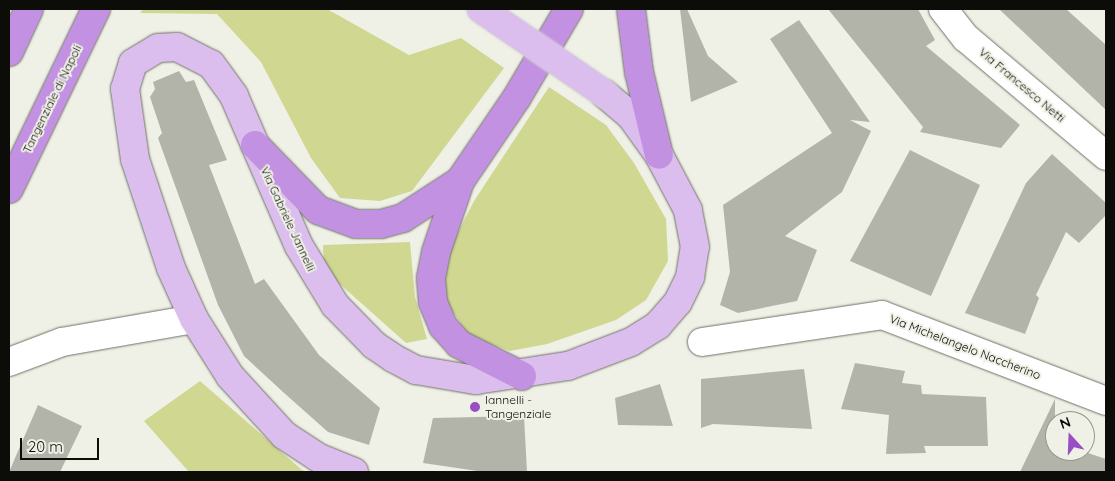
<!DOCTYPE html>
<html>
<head>
<meta charset="utf-8">
<style>
  body { margin:0 }
  #map { position:relative; width:1115px; height:481px; overflow:hidden; background:#eff1e6; font-family:Quicksand,sans-serif }
  div>[style] { position:absolute }
  [style*='--x'] { left:calc(var(--x)*1px); top:calc(var(--y)*1px); width:calc(var(--w)*1px); rotate:calc(var(--a)*1deg) }
  .green>* { inset:0; background:#d0d791 }
  .building>* { inset:0; background:#b3b4a9 }
  .roads { filter:drop-shadow(0 0 1px #6f7167) drop-shadow(0 0 1px #6f7167) }
  .minor>* { height:28px; margin:-14px; padding:0 14px; transform-origin:14px; border-radius:14px; background:#fff }
  .major>* { height:28px; margin:-14px; padding:0 14px; transform-origin:14px; border-radius:14px; background:#dbbdee }
  .highway>* { height:28px; margin:-14px; padding:0 14px; transform-origin:14px; border-radius:14px; background:#c391e2 }
  .bridges { filter:drop-shadow(0 0 1px #cecece) drop-shadow(0 0 1px #cecece) }
  .major-bridge>* { height:28px; margin:-14px; padding:0 14px; transform-origin:14px; border-radius:14px; background:#dbbdee }
  .dots>* { width:14px; height:14px; translate:-50% -50%; box-sizing:border-box; border:2px solid #eff1e6; border-radius:50% }
  span { translate:-50% -50%; white-space:nowrap; text-align:center; line-height:1.15; -webkit-text-stroke:4px #eff1e6; paint-order:stroke }
  .street-label { font-size:12px; color:#0c0c09 }
  .poi-label { font-size:12px; color:#0c0c09 }
  .left { translate:0 -50%; text-align:left }
  .frame { position:absolute; inset:0; border:10px solid #0c0c09; pointer-events:none }
  .north { position:absolute; left:1045px; top:411px; width:50px; height:50px; box-sizing:border-box; background:#eff1e6; border:1px solid #94958e; border-radius:50%; rotate:340deg; font-size:14px; font-weight:700; line-height:20px; text-align:center; color:#0c0c09 }
  .north::after { content:''; display:block; margin:auto; width:18px; height:22px; background:#994fc2; clip-path:polygon(50% 0,100% 100%,50% 72%,0 100%) }
  .scale { position:absolute; left:20px; top:438px; width:79px; height:22px; box-sizing:border-box; border:2px solid #0c0c09; border-top:0; padding-left:6px; font-size:15px; line-height:18px; white-space:nowrap; color:#0c0c09; -webkit-text-stroke:4px #eff1e6; paint-order:stroke }
</style>
</head>
<body>
<div id="map">
  <div class="green">
    <div style="clip-path:polygon(143px 9px,327px 9px,409px 55px,461px 38px,504px 68px,412px 191px,380px 201px,340px 198px,311px 158px,261px 62px,217px 14px,140px 13px)"></div>
    <div style="clip-path:polygon(549px 87px,606px 125px,634px 163px,666px 219px,668px 261px,646px 300px,616px 320px,547px 344px,510px 351px,470px 337px,444px 299px,442px 275px,450px 248px,474px 201px)"></div>
    <div style="clip-path:polygon(410px 242px,415px 297px,427px 339px,406px 343px,324px 270px,323px 245px)"></div>
    <div style="clip-path:polygon(200px 381px,302px 470px,307px 472px,189px 472px,144px 421px)"></div>
  </div>
  <div class="building">
    <div style="clip-path:polygon(680px 9px,687px 9px,708px 56px,738px 82px,691px 102px)"></div>
    <div style="clip-path:polygon(828px 9px,918px 9px,935px 40px,926px 46px,1020px 125px,1001px 148px,920px 132px,923px 127px)"></div>
    <div style="clip-path:polygon(999px 9px,1066px 9px,1106px 45px,1106px 110px)"></div>
    <div style="clip-path:polygon(799px 20px,870px 122px,850px 120px,871px 131px,842px 192px,785px 236px,817px 250px,797px 301px,738px 313px,720px 305px,730px 272px,723px 205px,832px 133px,770px 39px)"></div>
    <div style="clip-path:polygon(179px 71px,186px 82px,194px 80px,227px 160px,209px 165px,255px 284px,264px 279px,319px 355px,380px 408px,369px 445px,328px 432px,283px 392px,244px 356px,218px 305px,158px 138px,162px 133px,150px 97px,155px 89px,153px 82px)"></div>
    <div style="clip-path:polygon(910px 150px,980px 185px,931px 296px,850px 261px)"></div>
    <div style="clip-path:polygon(1052px 154px,1106px 203px,1106px 215px,1079px 243px,1066px 232px,1036px 295px,1039px 298px,1025px 334px,965px 313px,1026px 183px)"></div>
    <div style="clip-path:polygon(855px 363px,905px 371px,902px 383px,921px 385px,922px 394px,986px 397px,988px 446px,924px 446px,926px 453px,886px 454px,889px 415px,841px 409px)"></div>
    <div style="clip-path:polygon(804px 369px,812px 429px,713px 424px,701px 428px,701px 379px)"></div>
    <div style="clip-path:polygon(660px 384px,673px 426px,618px 425px,615px 398px)"></div>
    <div style="clip-path:polygon(1055px 399px,1055px 451px,1082px 451px,1106px 459px,1106px 472px,1020px 472px)"></div>
    <div style="clip-path:polygon(38px 405px,82px 426px,60px 472px,9px 472px)"></div>
    <div style="clip-path:polygon(524px 416px,527px 472px,484px 472px,423px 463px,433px 418px)"></div>
  </div>
  <div class="roads">
    <div class="minor">
      <div style="--x:943;--y:9;--w:37;--a:52"></div>
      <div style="--x:966;--y:38;--w:183;--a:40.1"></div>
      <div style="--x:702;--y:342;--w:182;--a:-8.5"></div>
      <div style="--x:882;--y:315;--w:240;--a:21"></div>
      <div style="--x:9;--y:362;--w:57;--a:-20.7"></div>
      <div style="--x:62;--y:342;--w:134;--a:-9.9"></div>
    </div>
    <div class="major">
      <div style="--x:354;--y:472;--w:38;--a:-158"></div>
      <div style="--x:319;--y:458;--w:42;--a:-146.7"></div>
      <div style="--x:284;--y:435;--w:80;--a:-132.5"></div>
      <div style="--x:230;--y:376;--w:67;--a:-122.3"></div>
      <div style="--x:194;--y:319;--w:56;--a:-114.3"></div>
      <div style="--x:171;--y:268;--w:115;--a:-108.3"></div>
      <div style="--x:135;--y:159;--w:71;--a:-98.1"></div>
      <div style="--x:125;--y:89;--w:27;--a:-73"></div>
      <div style="--x:133;--y:63;--w:29;--a:-31"></div>
      <div style="--x:158;--y:48;--w:19;--a:-3"></div>
      <div style="--x:177;--y:47;--w:38;--a:27"></div>
      <div style="--x:211;--y:64;--w:39;--a:54"></div>
      <div style="--x:234;--y:96;--w:163;--a:66.6"></div>
      <div style="--x:299;--y:246;--w:69;--a:58.6"></div>
      <div style="--x:335;--y:305;--w:56;--a:45.7"></div>
      <div style="--x:374;--y:345;--w:23;--a:34"></div>
      <div style="--x:393;--y:358;--w:26;--a:28"></div>
      <div style="--x:416;--y:370;--w:61;--a:9.5"></div>
      <div style="--x:476;--y:380;--w:93;--a:-8.7"></div>
      <div style="--x:568;--y:366;--w:67;--a:-20.9"></div>
      <div style="--x:631;--y:342;--w:32;--a:-32"></div>
      <div style="--x:658;--y:325;--w:30;--a:-49"></div>
      <div style="--x:678;--y:302;--w:28;--a:-64"></div>
      <div style="--x:690;--y:277;--w:30;--a:-81"></div>
      <div style="--x:695;--y:247;--w:38;--a:-101"></div>
      <div style="--x:688;--y:210;--w:62;--a:-117.8"></div>
      <div style="--x:659;--y:155;--w:48;--a:-125.7"></div>
      <div style="--x:631;--y:116;--w:34;--a:-140"></div>
    </div>
    <div class="highway">
      <div style="--x:631;--y:9;--w:64;--a:82.8"></div>
      <div style="--x:639;--y:72;--w:85;--a:76.5"></div>
      <div style="--x:9;--y:52;--w:47;--a:-65.1"></div>
      <div style="--x:255;--y:145;--w:91;--a:45.9"></div>
      <div style="--x:318;--y:210;--w:40;--a:20.2"></div>
      <div style="--x:356;--y:224;--w:25;--a:0"></div>
      <div style="--x:381;--y:224;--w:23;--a:-15"></div>
      <div style="--x:403;--y:218;--w:68;--a:-33"></div>
      <div style="--x:9;--y:189;--w:200;--a:-64.2"></div>
      <div style="--x:522;--y:376;--w:71;--a:-153.1"></div>
      <div style="--x:459;--y:344;--w:24;--a:-132"></div>
      <div style="--x:443;--y:326;--w:26;--a:-113"></div>
      <div style="--x:433;--y:302;--w:24;--a:-95"></div>
      <div style="--x:431;--y:278;--w:26;--a:-79"></div>
      <div style="--x:436;--y:252;--w:75;--a:-71.3"></div>
      <div style="--x:460;--y:181;--w:99;--a:-55.7"></div>
      <div style="--x:516;--y:99;--w:104;--a:-59.5"></div>
    </div>
  </div>
  <div class="bridges">
    <div class="major-bridge">
      <div style="--x:481;--y:9;--w:150;--a:34.4"></div>
    </div>
  </div>
  <div class="dots">
    <div style="left:475px;top:407px;background:#994fc2"></div>
  </div>
  <div class="street-label">
    <span style="left:1022px;top:85px;rotate:40deg">Via Francesco Netti</span>
    <span style="left:52px;top:99px;rotate:-64deg">Tangenziale di Napoli</span>
    <span style="left:288px;top:219px;rotate:65deg">Via Gabriele Jannelli</span>
    <span style="left:965px;top:347px;rotate:21deg">Via Michelangelo Naccherino</span>
  </div>
  <div class="poi-label">
    <span class="left" style="left:485px;top:407px">Iannelli -<br>Tangenziale</span>
  </div>
  <div class="frame"></div>
  <div class="north">N</div>
  <div class="scale">20 m</div>
</div>
</body>
</html>
